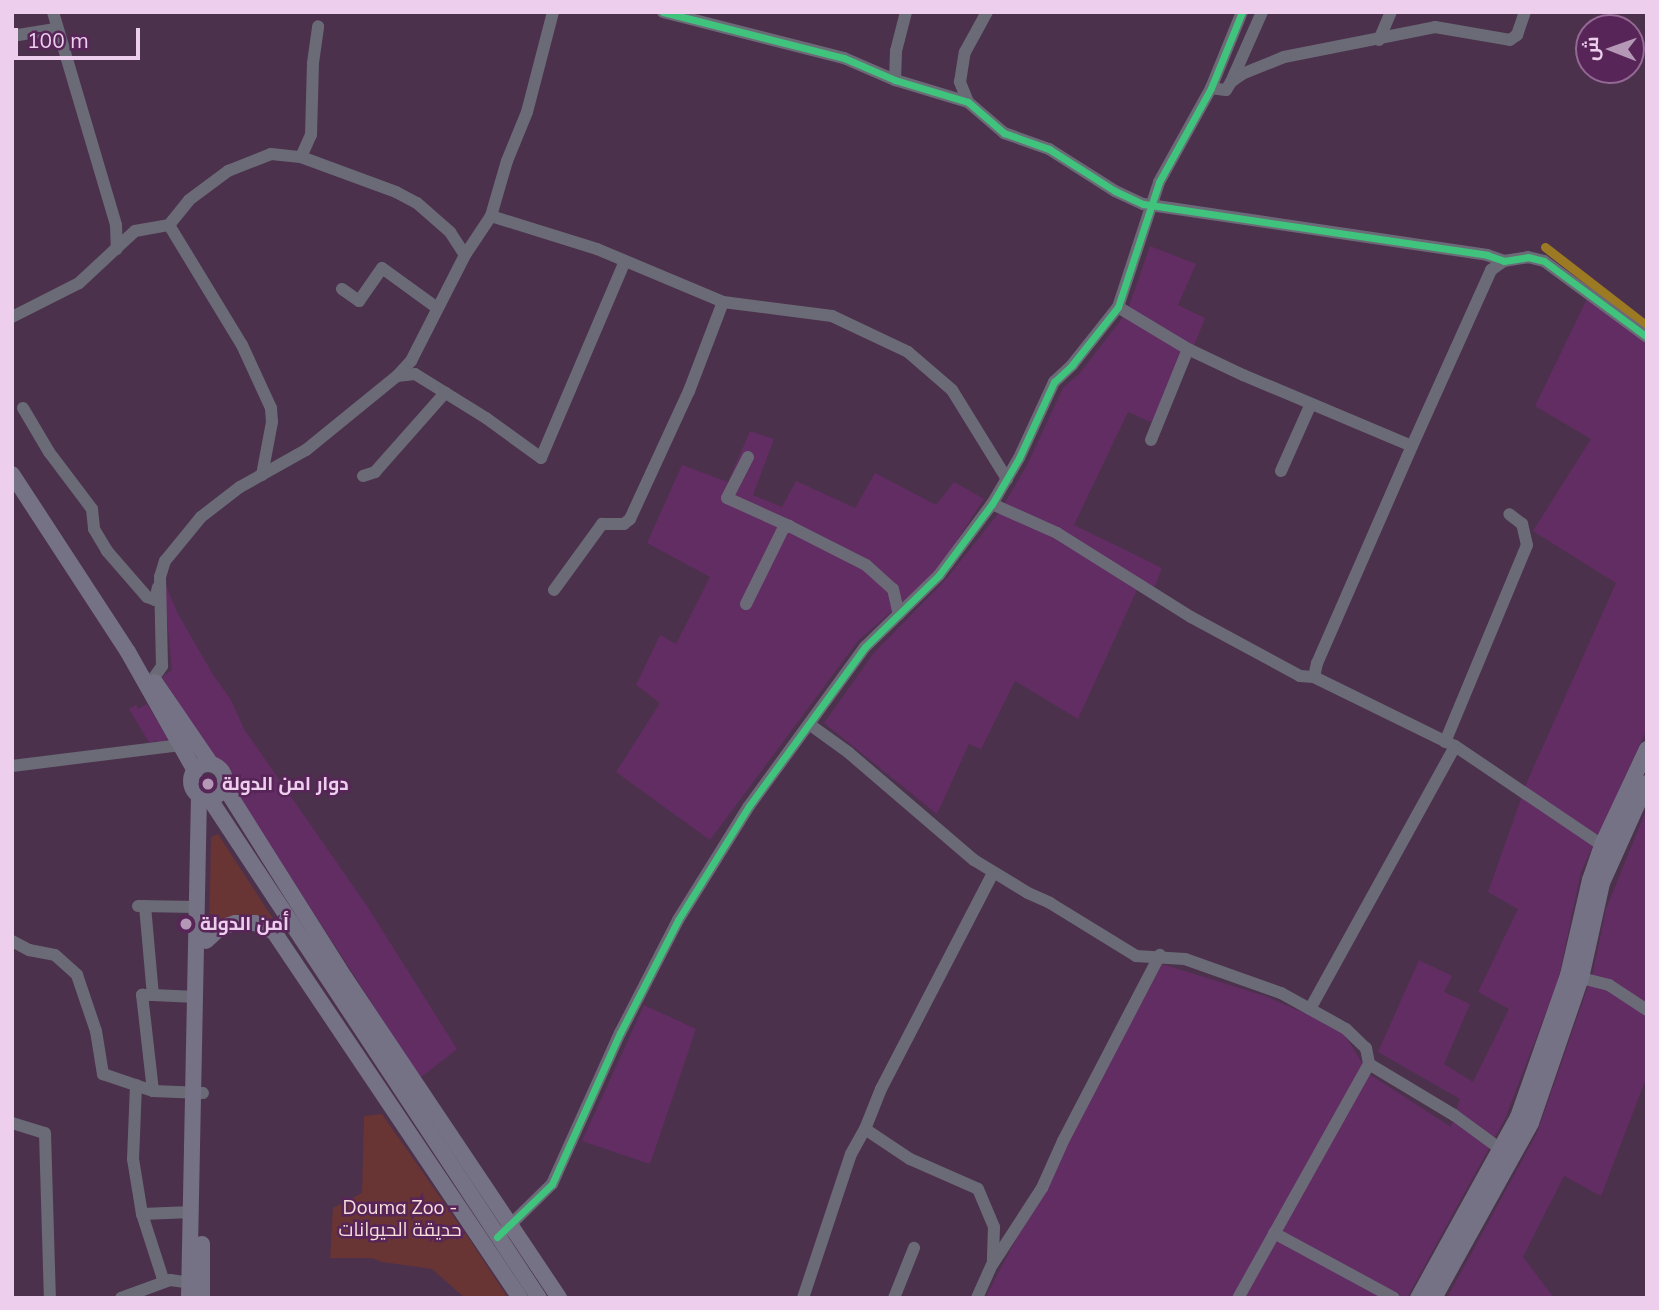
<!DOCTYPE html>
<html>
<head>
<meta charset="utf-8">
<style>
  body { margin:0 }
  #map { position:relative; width:1659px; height:1310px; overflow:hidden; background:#4c314c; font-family:Mulish,Cairo,sans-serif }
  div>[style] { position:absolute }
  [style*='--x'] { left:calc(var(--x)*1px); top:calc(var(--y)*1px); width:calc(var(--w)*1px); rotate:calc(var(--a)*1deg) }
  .built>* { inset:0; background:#622d62 }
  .green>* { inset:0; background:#683434 }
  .canal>* { height:9px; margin:-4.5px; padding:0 4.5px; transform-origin:4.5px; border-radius:4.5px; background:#9c7923 }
  .minor>* { height:12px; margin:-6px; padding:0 6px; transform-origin:6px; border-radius:6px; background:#6b6b78 }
  .major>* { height:16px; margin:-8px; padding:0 8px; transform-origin:8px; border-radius:8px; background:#757285 }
  .major>.ring { margin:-8px; padding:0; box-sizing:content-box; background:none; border:16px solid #757285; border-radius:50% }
  .cycleway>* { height:7px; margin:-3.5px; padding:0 3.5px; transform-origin:3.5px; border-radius:3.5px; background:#40c37c }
  .dots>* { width:19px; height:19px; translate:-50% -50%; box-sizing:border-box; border:4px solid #572558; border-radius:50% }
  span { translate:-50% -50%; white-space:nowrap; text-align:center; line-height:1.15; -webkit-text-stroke:5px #572558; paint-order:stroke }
  .poi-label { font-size:19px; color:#edcfed; font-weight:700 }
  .left { translate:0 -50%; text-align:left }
  .park-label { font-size:19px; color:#f7ddda }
  .frame { position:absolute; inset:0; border:14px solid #edcfed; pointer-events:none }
  .north { position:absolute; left:1575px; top:14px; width:70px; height:70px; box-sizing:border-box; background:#572558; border:2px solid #936994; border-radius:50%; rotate:271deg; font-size:19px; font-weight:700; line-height:28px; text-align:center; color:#edcfed }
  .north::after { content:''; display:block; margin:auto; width:24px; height:32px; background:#b598b5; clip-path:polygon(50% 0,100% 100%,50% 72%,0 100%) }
  .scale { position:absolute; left:14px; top:28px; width:126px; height:32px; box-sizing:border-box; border:4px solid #edcfed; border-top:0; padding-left:9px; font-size:21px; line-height:24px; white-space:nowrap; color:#edcfed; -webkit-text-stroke:5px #572558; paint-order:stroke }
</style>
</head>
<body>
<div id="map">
  <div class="built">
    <div style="clip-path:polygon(1150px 246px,1196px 264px,1178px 305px,1205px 318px,1162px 427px,1128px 412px,1074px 525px,1162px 568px,1155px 586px,1137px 590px,1078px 719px,1015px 681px,981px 749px,969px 744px,937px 814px,824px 723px,873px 654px,947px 578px,1001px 510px,1028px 463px,1063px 388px,1080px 373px,1127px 312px)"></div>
    <div style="clip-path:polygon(1588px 297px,1647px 345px,1647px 729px,1581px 872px,1558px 981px,1505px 1119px,1407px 1298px,985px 1298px,1162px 964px,1265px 996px,1341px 1029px,1369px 1074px,1451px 1127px,1460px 1099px,1378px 1052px,1419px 960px,1452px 976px,1444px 992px,1470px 1004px,1444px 1064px,1473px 1082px,1509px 1009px,1478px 992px,1518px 909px,1488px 892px,1527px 782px,1616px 583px,1533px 531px,1591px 439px,1535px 406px)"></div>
    <div style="clip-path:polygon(750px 431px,774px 439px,753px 495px,782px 507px,796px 481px,855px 508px,875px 473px,936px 505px,954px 482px,984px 499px,937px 571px,858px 641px,710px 840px,616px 772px,660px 703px,636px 685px,660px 635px,676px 644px,710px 577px,647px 543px,682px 465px,728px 482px)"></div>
    <div style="clip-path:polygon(163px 578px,177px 612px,212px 673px,231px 700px,244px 729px,367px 906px,457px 1049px,420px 1078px,162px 677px,172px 670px)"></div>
    <div style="clip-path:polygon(147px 704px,168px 739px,159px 745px,156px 740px,150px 744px,129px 709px,136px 705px,138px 709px)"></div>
    <div style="clip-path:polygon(1647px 808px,1647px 1076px,1601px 1196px,1564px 1176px,1523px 1257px,1554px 1298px,1447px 1298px,1537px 1133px,1593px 972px,1606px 909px)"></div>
    <div style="clip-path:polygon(644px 1005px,696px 1029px,650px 1164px,582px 1141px)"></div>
  </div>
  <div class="green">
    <div style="clip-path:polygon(218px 834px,281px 931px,269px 924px,209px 933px,211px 837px)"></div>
    <div style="clip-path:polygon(382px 1114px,470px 1240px,508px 1298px,465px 1298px,432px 1269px,382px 1262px,372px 1258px,330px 1258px,333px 1208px,362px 1193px,364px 1116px)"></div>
  </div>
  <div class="canal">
    <div style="--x:1545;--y:247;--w:129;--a:37.8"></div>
  </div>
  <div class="minor">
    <div style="--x:53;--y:12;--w:222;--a:73.5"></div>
    <div style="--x:116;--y:225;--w:24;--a:88"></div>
    <div style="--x:663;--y:12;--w:187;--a:14.3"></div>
    <div style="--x:844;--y:58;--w:56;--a:23.3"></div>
    <div style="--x:895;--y:80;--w:76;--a:16.8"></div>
    <div style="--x:968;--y:102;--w:48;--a:40.7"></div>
    <div style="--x:1004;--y:133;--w:48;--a:19.6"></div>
    <div style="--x:1049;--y:149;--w:78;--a:32.5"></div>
    <div style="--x:1115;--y:191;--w:31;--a:25"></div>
    <div style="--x:1143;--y:204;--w:348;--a:8.4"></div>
    <div style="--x:1487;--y:255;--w:18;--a:19"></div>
    <div style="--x:1504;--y:261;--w:24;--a:-9"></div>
    <div style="--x:1528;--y:257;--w:16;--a:14"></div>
    <div style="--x:1544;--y:261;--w:128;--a:36.4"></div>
    <div style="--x:12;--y:36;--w:44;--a:-9.2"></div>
    <div style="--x:1379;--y:40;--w:30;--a:-67"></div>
    <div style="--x:895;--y:80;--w:29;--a:-88"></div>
    <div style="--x:896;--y:51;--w:40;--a:-75.6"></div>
    <div style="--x:1231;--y:82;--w:77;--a:-66.1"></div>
    <div style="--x:1211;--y:88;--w:15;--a:8"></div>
    <div style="--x:1226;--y:90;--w:9;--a:-58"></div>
    <div style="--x:1231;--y:82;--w:14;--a:-36"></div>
    <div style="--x:1242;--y:74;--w:45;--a:-22"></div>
    <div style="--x:1284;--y:57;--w:154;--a:-11.2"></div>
    <div style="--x:1435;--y:27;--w:76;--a:9.8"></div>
    <div style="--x:1510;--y:40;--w:9;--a:-36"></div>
    <div style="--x:1517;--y:35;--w:24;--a:-71"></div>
    <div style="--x:968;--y:102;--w:22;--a:-112"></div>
    <div style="--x:960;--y:82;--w:30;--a:-81"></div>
    <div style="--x:965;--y:52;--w:46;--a:-61.2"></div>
    <div style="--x:301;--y:157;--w:24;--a:-66"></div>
    <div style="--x:311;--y:135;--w:72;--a:-88.4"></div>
    <div style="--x:313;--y:63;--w:37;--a:-82"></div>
    <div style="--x:491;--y:216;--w:111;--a:17.3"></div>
    <div style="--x:597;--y:249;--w:137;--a:22.8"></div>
    <div style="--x:723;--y:302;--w:110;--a:7.3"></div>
    <div style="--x:832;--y:316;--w:84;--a:25.3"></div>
    <div style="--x:908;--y:352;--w:58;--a:40.8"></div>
    <div style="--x:952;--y:390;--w:105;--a:58.3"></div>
    <div style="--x:169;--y:225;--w:140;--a:58.7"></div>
    <div style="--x:242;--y:345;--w:69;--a:65.3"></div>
    <div style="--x:271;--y:408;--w:14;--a:86"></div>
    <div style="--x:272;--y:422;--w:54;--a:100.7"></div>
    <div style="--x:342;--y:289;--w:21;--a:35"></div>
    <div style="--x:359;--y:301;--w:40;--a:-55.1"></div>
    <div style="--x:382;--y:268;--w:68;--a:36"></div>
    <div style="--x:1118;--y:307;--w:82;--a:31"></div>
    <div style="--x:1188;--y:349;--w:61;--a:25.3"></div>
    <div style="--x:1243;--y:375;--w:183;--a:22.8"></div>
    <div style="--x:1412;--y:446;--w:237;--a:113.6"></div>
    <div style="--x:1317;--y:663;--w:14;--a:102"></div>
    <div style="--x:12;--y:317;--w:75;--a:-26.9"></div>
    <div style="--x:79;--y:283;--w:76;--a:-42.9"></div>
    <div style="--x:135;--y:231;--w:35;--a:-10"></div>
    <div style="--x:169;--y:225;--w:32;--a:-51"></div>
    <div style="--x:189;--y:200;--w:49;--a:-36.6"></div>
    <div style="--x:228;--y:171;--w:46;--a:-21.6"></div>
    <div style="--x:271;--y:154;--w:30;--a:6"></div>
    <div style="--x:301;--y:157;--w:101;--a:20.2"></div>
    <div style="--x:396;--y:192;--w:24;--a:28"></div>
    <div style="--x:417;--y:203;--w:44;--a:41.3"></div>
    <div style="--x:450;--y:232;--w:27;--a:57"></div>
    <div style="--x:397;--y:376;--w:18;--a:-6"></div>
    <div style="--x:415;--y:374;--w:84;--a:31.8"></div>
    <div style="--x:486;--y:418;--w:68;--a:36"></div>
    <div style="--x:541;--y:458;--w:214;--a:-66.9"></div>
    <div style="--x:23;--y:408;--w:51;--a:59.4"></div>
    <div style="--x:49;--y:452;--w:71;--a:53"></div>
    <div style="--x:92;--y:509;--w:20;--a:84"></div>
    <div style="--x:94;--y:529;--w:26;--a:59"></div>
    <div style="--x:107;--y:551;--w:61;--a:49"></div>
    <div style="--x:147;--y:597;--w:9;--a:21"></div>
    <div style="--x:155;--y:600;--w:13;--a:-77"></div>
    <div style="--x:1151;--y:440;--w:98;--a:-67.9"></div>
    <div style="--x:1412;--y:446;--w:193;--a:-65.8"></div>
    <div style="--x:1491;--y:270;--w:16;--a:-35"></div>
    <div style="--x:748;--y:457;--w:46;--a:117.1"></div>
    <div style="--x:727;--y:498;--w:68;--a:24.3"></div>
    <div style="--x:1281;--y:471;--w:71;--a:-66"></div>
    <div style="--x:363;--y:476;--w:13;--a:-18"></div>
    <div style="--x:375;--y:472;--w:106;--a:-48.5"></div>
    <div style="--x:992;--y:504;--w:71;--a:24"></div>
    <div style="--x:1057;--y:533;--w:158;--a:32.1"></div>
    <div style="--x:1191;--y:617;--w:124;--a:28.4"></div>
    <div style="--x:1300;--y:676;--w:14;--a:4"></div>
    <div style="--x:1314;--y:677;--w:157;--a:26.1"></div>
    <div style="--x:1455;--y:746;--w:177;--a:34"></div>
    <div style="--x:554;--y:590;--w:82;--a:-54"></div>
    <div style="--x:602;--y:524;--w:22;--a:0"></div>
    <div style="--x:624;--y:524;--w:8;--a:-40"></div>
    <div style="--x:630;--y:519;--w:141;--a:-65.3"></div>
    <div style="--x:689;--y:391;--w:95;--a:-69.1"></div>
    <div style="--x:746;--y:604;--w:84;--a:-63.7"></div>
    <div style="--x:783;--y:529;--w:7;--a:-27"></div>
    <div style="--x:789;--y:526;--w:86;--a:26.9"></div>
    <div style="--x:866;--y:565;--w:36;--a:42"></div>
    <div style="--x:893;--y:589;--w:26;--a:77"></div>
    <div style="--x:153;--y:679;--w:16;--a:-55"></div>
    <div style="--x:162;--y:666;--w:89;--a:-91.3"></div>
    <div style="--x:160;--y:577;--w:17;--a:-73"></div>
    <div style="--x:165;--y:561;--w:57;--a:-50.7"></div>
    <div style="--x:201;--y:517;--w:49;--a:-37.6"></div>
    <div style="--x:240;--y:487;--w:76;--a:-29.3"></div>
    <div style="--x:306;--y:450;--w:117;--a:-39.1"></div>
    <div style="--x:397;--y:376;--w:21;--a:-47"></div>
    <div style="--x:411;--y:361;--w:119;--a:-63"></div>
    <div style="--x:465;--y:255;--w:47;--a:-56.3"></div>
    <div style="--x:491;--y:216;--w:57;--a:-73.8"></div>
    <div style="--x:507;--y:161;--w:53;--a:-67.8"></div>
    <div style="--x:527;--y:112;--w:103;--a:-75.4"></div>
    <div style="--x:809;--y:724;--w:49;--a:35.9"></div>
    <div style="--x:849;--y:753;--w:165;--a:40.6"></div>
    <div style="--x:974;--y:860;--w:63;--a:31.4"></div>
    <div style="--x:1028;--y:893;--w:24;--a:24"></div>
    <div style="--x:1050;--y:903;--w:101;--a:31.6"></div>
    <div style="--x:1136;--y:956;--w:49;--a:3.5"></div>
    <div style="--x:1185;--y:959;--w:102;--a:19.5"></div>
    <div style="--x:1281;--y:993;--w:74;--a:29"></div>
    <div style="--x:1346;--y:1029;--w:28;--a:44"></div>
    <div style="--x:1366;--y:1048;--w:16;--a:79"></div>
    <div style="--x:1369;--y:1064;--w:268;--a:119.2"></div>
    <div style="--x:1445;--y:742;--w:213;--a:-67.4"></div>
    <div style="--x:1527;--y:545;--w:22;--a:-103"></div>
    <div style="--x:1522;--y:524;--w:16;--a:-142"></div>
    <div style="--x:12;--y:766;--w:170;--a:-7.1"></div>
    <div style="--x:138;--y:906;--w:59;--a:1"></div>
    <div style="--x:145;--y:906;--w:89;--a:84.9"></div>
    <div style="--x:153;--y:995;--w:43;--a:2.7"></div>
    <div style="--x:12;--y:941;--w:19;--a:28"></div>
    <div style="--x:29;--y:950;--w:26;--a:11"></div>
    <div style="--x:55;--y:955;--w:30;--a:42"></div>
    <div style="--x:77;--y:975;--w:59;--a:71.3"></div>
    <div style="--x:96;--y:1031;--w:44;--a:80.8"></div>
    <div style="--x:103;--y:1074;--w:53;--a:18.8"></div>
    <div style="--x:153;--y:1091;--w:50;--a:2.3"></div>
    <div style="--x:1581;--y:978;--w:29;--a:14"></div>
    <div style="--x:1609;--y:985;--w:45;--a:33.3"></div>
    <div style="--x:1310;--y:1009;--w:300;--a:-61.1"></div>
    <div style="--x:1369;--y:1064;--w:99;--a:31"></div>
    <div style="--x:1454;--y:1115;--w:64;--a:36.2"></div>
    <div style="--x:136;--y:1085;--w:74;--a:92.3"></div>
    <div style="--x:133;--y:1159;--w:56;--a:80.7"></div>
    <div style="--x:142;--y:1214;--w:71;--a:72.1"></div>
    <div style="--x:153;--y:1091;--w:97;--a:-96.5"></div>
    <div style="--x:142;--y:995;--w:11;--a:0"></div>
    <div style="--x:12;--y:1123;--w:34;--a:17"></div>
    <div style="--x:45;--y:1133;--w:165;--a:88.3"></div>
    <div style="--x:865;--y:1129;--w:54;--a:33.7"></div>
    <div style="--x:910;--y:1159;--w:74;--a:23.8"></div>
    <div style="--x:978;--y:1189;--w:41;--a:67.2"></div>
    <div style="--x:994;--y:1227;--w:34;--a:92"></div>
    <div style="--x:142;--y:1214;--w:50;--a:-2.3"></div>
    <div style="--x:505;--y:1230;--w:66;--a:-44.4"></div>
    <div style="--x:552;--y:1184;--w:166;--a:-65.8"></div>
    <div style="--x:620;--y:1033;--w:127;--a:-62.8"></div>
    <div style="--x:678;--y:920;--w:134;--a:-58.1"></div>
    <div style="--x:749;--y:806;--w:197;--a:-53.9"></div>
    <div style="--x:865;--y:647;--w:103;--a:-44.2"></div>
    <div style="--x:939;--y:575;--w:89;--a:-53.3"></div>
    <div style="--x:992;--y:504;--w:53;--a:-59.6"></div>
    <div style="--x:1019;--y:458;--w:84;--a:-65.3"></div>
    <div style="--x:1054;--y:382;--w:25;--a:-43"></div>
    <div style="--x:1072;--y:365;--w:74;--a:-51.6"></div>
    <div style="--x:1118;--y:307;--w:132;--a:-71.8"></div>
    <div style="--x:1159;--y:182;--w:107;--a:-61"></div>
    <div style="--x:1211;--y:88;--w:82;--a:-67.8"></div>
    <div style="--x:1274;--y:1233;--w:136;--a:28.4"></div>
    <div style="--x:121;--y:1298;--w:52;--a:-20.2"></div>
    <div style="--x:170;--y:1280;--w:21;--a:8"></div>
    <div style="--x:803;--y:1298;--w:152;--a:-71.6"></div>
    <div style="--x:851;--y:1154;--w:29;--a:-61"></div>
    <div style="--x:865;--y:1129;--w:43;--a:-68.2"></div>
    <div style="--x:881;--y:1089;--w:243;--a:-62.6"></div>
    <div style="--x:894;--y:1298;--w:54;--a:-68.2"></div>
    <div style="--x:977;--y:1298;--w:36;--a:-66"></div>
    <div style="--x:992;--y:1265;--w:92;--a:-57"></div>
    <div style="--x:1042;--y:1188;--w:51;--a:-65.9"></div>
    <div style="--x:1063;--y:1141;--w:210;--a:-62.5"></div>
  </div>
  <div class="major">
    <div style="--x:12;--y:474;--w:212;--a:56.9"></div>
    <div style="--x:128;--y:652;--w:137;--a:60.6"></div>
    <div style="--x:155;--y:682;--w:99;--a:55.7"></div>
    <div class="ring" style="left:191px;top:764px;width:18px;height:18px"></div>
    <div style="--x:224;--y:786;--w:227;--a:57.8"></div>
    <div style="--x:345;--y:978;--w:385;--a:56.2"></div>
    <div style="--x:209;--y:798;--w:599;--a:56.58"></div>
    <div style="--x:206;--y:941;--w:19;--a:-43"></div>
    <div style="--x:220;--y:928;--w:16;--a:-18"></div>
    <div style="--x:235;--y:923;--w:20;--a:0"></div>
    <div style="--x:255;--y:923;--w:21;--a:25"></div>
    <div style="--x:274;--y:932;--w:441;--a:56.1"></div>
    <div style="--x:189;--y:1298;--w:503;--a:-88.86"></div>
    <div style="--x:202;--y:1298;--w:54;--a:-90"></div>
    <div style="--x:1418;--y:1298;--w:207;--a:-61.1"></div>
    <div style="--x:1518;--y:1117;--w:151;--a:-70.6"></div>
    <div style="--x:1568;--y:975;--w:98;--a:-77"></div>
    <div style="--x:1590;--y:880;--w:37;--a:-71"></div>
    <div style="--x:1602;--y:845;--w:106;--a:-64.9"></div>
    <div style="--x:1434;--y:1298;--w:200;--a:-61"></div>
    <div style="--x:1531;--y:1123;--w:153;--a:-71"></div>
    <div style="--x:1581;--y:978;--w:97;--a:-77.5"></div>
    <div style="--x:1602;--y:883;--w:110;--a:-65.8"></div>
  </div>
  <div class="cycleway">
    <div style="--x:663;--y:12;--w:187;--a:14.3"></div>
    <div style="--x:844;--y:58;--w:56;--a:23.3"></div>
    <div style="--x:895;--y:80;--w:76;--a:16.8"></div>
    <div style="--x:968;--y:102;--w:48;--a:40.7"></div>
    <div style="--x:1004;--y:133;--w:48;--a:19.6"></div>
    <div style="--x:1049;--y:149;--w:78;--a:32.5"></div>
    <div style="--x:1115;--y:191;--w:31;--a:25"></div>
    <div style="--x:1143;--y:204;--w:348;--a:8.4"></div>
    <div style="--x:1487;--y:255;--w:18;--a:19"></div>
    <div style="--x:1504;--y:261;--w:24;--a:-9"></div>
    <div style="--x:1528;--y:257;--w:16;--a:14"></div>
    <div style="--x:1544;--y:261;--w:128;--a:36.4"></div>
    <div style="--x:497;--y:1237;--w:76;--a:-43.9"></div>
    <div style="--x:552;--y:1184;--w:166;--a:-65.8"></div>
    <div style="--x:620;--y:1033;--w:127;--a:-62.8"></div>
    <div style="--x:678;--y:920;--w:134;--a:-58.1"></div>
    <div style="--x:749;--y:806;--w:197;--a:-53.9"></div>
    <div style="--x:865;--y:647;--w:103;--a:-44.2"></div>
    <div style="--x:939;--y:575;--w:89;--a:-53.3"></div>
    <div style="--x:992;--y:504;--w:53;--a:-59.6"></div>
    <div style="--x:1019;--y:458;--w:84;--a:-65.3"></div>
    <div style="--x:1054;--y:382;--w:25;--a:-43"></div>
    <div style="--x:1072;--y:365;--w:74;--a:-51.6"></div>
    <div style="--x:1118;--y:307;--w:132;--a:-71.8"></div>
    <div style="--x:1159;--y:182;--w:107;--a:-61"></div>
    <div style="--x:1211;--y:88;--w:82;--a:-67.8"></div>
  </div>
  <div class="dots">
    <div style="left:208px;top:784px;background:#b598b5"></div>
    <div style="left:186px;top:924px;background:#b598b5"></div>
  </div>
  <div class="poi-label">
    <span class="left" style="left:222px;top:784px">دوار امن الدولة</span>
    <span class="left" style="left:200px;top:924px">أمن الدولة</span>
  </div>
  <div class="park-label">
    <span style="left:400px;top:1219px">Douma Zoo -<br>حديقة الحيوانات</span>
  </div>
  <div class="frame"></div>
  <div class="north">ش</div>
  <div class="scale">100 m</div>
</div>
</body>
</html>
